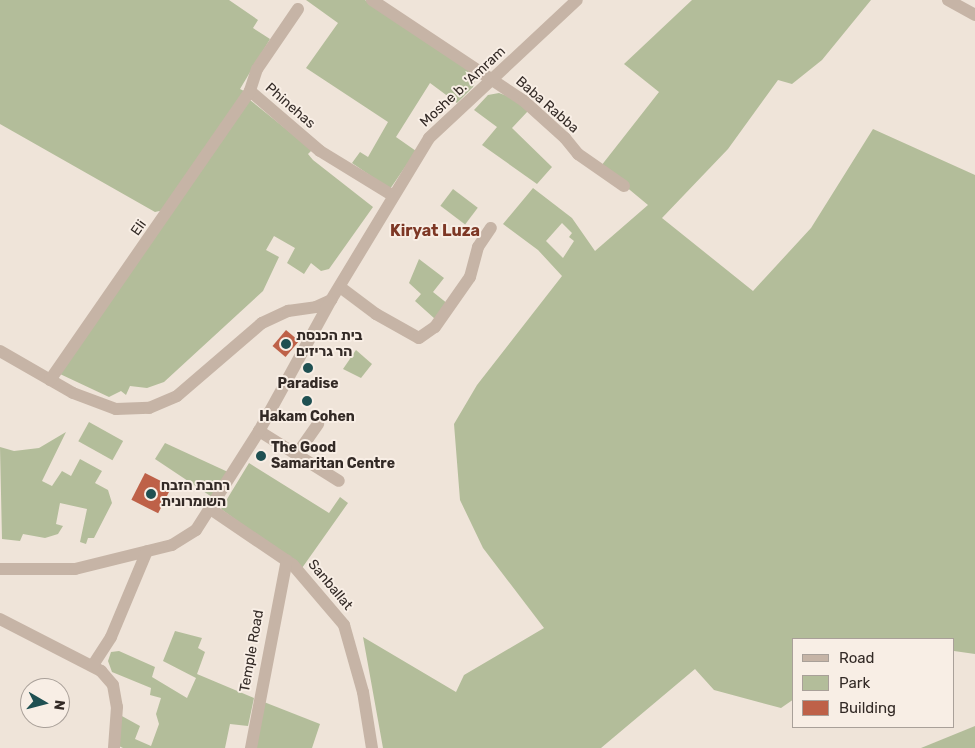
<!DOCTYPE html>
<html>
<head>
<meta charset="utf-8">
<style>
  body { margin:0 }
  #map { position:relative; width:975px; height:748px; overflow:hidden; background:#efe4d9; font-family:Rubik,Heebo,sans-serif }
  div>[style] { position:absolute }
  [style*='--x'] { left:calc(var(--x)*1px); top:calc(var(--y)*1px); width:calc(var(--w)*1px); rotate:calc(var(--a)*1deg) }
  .green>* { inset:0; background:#b3bd9a; transform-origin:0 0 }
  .building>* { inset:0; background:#be6148; transform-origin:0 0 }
  .minor>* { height:12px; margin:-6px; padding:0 6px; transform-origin:6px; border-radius:6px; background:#c6b4a6 }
  .dots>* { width:14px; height:14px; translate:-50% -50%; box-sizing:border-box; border:2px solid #f8eee5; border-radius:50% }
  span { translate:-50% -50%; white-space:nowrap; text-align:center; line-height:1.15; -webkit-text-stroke:4px #f8eee5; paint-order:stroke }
  .street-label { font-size:14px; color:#332a26 }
  .poi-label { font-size:14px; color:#332a26; font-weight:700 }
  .left { translate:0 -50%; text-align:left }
  .quarter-label { font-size:16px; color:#7d3725; font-weight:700 }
  .legend { position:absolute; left:792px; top:638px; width:162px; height:90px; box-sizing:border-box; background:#f8eee5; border:1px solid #a9a099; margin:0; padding:6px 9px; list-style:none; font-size:15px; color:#332a26 }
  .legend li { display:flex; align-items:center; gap:10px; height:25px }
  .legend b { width:25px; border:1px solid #a9a099 }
  .north { position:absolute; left:20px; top:678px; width:50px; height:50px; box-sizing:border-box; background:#f8eee5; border:1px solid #a9a099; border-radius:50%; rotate:98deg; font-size:14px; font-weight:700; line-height:20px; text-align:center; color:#332a26 }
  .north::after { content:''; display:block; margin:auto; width:18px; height:22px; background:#1f5052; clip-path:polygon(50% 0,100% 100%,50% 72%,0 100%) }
</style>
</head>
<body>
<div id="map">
  <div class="green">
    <div style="clip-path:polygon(0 0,229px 0,258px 20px,253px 28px,270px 39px,240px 89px,244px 91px,164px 210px,155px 212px,0 124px)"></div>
    <div style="clip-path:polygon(306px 0,365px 0,473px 71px,476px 77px,473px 87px,457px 103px,430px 83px,396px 137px,416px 151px,390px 189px,352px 163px,360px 152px,368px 157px,388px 122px,306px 68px,338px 23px)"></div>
    <div style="clip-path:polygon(evenodd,692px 0,871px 0,822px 60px,792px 84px,778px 80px,728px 149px,662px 218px,753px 291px,811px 228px,873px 129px,975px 175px,975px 654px,954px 651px,954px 639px,794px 639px,794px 699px,781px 708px,714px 690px,695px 669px,601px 748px,383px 748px,363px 637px,456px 692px,464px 675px,544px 628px,483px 548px,460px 500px,454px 424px,477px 385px,562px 276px,538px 250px,503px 224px,533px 188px,572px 218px,595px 251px,648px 205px,601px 166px,659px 92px,624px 64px,692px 0,562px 223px,572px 233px,569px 237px,574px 241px,563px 258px,546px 241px,562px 223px)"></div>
    <div style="clip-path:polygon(499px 93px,513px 98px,528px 111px,512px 128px,552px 167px,537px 184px,482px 145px,497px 127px,474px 110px,488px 95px)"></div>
    <div style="clip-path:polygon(250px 100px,312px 150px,308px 154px,313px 160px,373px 207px,329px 269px,321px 271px,311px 263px,304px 274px,287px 263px,295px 248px,274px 236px,266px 250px,279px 257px,263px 291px,164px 382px,147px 388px,130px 386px,126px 395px,121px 391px,109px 397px,60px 374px)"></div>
    <div style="left:453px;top:189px;width:31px;height:21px;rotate:37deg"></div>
    <div style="clip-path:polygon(419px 259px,444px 278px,433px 292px,448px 304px,435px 319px,415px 301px,421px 294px,409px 283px)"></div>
    <div style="clip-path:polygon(356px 350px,372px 364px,361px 378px,343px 369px)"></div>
    <div style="left:89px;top:422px;width:39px;height:22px;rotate:29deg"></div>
    <div style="clip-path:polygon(66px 432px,42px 481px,52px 486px,62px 471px,71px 476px,80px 459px,102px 471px,95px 483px,108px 490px,112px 503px,94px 538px,88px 538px,86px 544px,80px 542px,87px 509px,60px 503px,56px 524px,63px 526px,58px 534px,45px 538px,23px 534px,20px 541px,2px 539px,0 447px,14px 451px,39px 448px)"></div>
    <div style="clip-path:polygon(165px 443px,228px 472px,212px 497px,155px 459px)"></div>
    <div style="clip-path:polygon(249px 463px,329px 513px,340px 497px,348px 503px,302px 568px,221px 509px)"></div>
    <div style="clip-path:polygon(175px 631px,202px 638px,198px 648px,205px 652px,197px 674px,254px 698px,248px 726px,230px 724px,225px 748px,123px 748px,119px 746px,120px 715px,140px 726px,135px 739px,151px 746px,159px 724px,156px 714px,161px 698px,150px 695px,151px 688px,112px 672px,108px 661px,111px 652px,119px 651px,155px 667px,152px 677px,187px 698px,196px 678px,163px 661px)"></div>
    <div style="clip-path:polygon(264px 702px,320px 724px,312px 748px,256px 748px)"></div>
    <div style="clip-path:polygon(975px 726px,975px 748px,921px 748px)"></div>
  </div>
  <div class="building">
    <div style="left:286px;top:330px;width:17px;height:21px;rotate:40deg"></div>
    <div style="left:145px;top:473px;width:30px;height:30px;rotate:27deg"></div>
  </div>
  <div class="minor">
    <div style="--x:372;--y:0;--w:182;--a:33.6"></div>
    <div style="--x:524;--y:101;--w:55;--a:42.1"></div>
    <div style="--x:565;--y:138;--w:21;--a:51"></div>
    <div style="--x:578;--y:154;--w:56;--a:34.8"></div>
    <div style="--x:948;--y:0;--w:31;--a:29"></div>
    <div style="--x:298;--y:9;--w:73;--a:124.3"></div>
    <div style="--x:257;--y:69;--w:23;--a:108"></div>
    <div style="--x:250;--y:91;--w:92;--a:40.6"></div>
    <div style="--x:320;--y:151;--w:84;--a:31.4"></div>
    <div style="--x:340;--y:287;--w:45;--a:36.9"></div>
    <div style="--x:376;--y:314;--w:49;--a:29.2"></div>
    <div style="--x:419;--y:338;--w:19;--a:-35"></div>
    <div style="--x:435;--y:327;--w:61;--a:-55"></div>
    <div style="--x:470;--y:277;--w:31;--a:-75"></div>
    <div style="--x:478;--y:247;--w:23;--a:-56"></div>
    <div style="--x:0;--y:351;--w:84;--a:29.9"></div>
    <div style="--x:73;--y:393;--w:46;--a:20.4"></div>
    <div style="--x:116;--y:409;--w:33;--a:-2"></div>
    <div style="--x:149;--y:408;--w:30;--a:-23"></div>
    <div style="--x:177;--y:396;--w:112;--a:-40.7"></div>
    <div style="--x:262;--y:323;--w:29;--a:-25"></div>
    <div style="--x:288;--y:311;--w:28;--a:-8"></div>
    <div style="--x:316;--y:307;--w:17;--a:-25"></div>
    <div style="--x:331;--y:300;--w:189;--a:-58.8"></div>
    <div style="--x:429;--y:138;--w:202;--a:-43"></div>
    <div style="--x:50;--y:380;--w:351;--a:-55.3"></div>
    <div style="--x:259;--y:431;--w:94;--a:32"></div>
    <div style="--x:297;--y:454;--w:37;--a:-55"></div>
    <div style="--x:212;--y:510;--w:98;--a:34.2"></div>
    <div style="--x:293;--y:565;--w:79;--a:49.6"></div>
    <div style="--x:344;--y:625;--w:70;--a:74.2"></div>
    <div style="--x:363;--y:692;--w:57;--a:80.9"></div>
    <div style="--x:0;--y:569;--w:75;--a:0"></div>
    <div style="--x:75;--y:569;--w:100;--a:-13.9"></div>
    <div style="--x:172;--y:545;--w:28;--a:-32"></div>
    <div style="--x:196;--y:530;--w:117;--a:-57.5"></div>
    <div style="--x:259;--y:431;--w:149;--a:-61.2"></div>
    <div style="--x:0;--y:619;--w:114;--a:27.2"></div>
    <div style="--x:101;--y:671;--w:18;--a:49"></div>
    <div style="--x:113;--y:685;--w:22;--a:80"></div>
    <div style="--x:117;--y:707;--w:41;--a:94.2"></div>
    <div style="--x:93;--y:665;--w:33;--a:-57"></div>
    <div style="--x:111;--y:637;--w:93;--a:-67.3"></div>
    <div style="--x:251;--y:748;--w:191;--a:-79.2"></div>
  </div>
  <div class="dots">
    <div style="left:286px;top:344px;background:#1f5052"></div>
    <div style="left:308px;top:368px;background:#1f5052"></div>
    <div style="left:307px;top:401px;background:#1f5052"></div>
    <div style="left:261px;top:456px;background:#1f5052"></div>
    <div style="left:151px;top:494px;background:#1f5052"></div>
  </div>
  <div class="street-label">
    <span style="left:463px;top:87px;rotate:-43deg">Moshe b. 'Amram</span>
    <span style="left:547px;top:105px;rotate:41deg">Baba Rabba</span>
    <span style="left:290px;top:106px;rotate:41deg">Phinehas</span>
    <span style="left:139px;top:228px;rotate:-55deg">Eli</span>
    <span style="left:330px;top:585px;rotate:50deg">Sanballat</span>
    <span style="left:252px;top:651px;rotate:-80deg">Temple Road</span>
  </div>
  <div class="poi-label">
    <span class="left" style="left:296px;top:344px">בית הכנסת<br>הר גריזים</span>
    <span style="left:308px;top:384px">Paradise</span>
    <span style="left:307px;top:417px">Hakam Cohen</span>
    <span class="left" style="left:271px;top:456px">The Good<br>Samaritan Centre</span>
    <span class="left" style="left:161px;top:494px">רחבת הזבח<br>השומרונית</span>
  </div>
  <div class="quarter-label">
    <span style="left:435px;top:231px">Kiryat Luza</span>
  </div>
  <ul class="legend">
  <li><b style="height:6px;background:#c6b4a6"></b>Road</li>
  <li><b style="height:14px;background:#b3bd9a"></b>Park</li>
  <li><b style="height:14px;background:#be6148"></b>Building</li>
  </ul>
  <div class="north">N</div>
</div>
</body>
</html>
